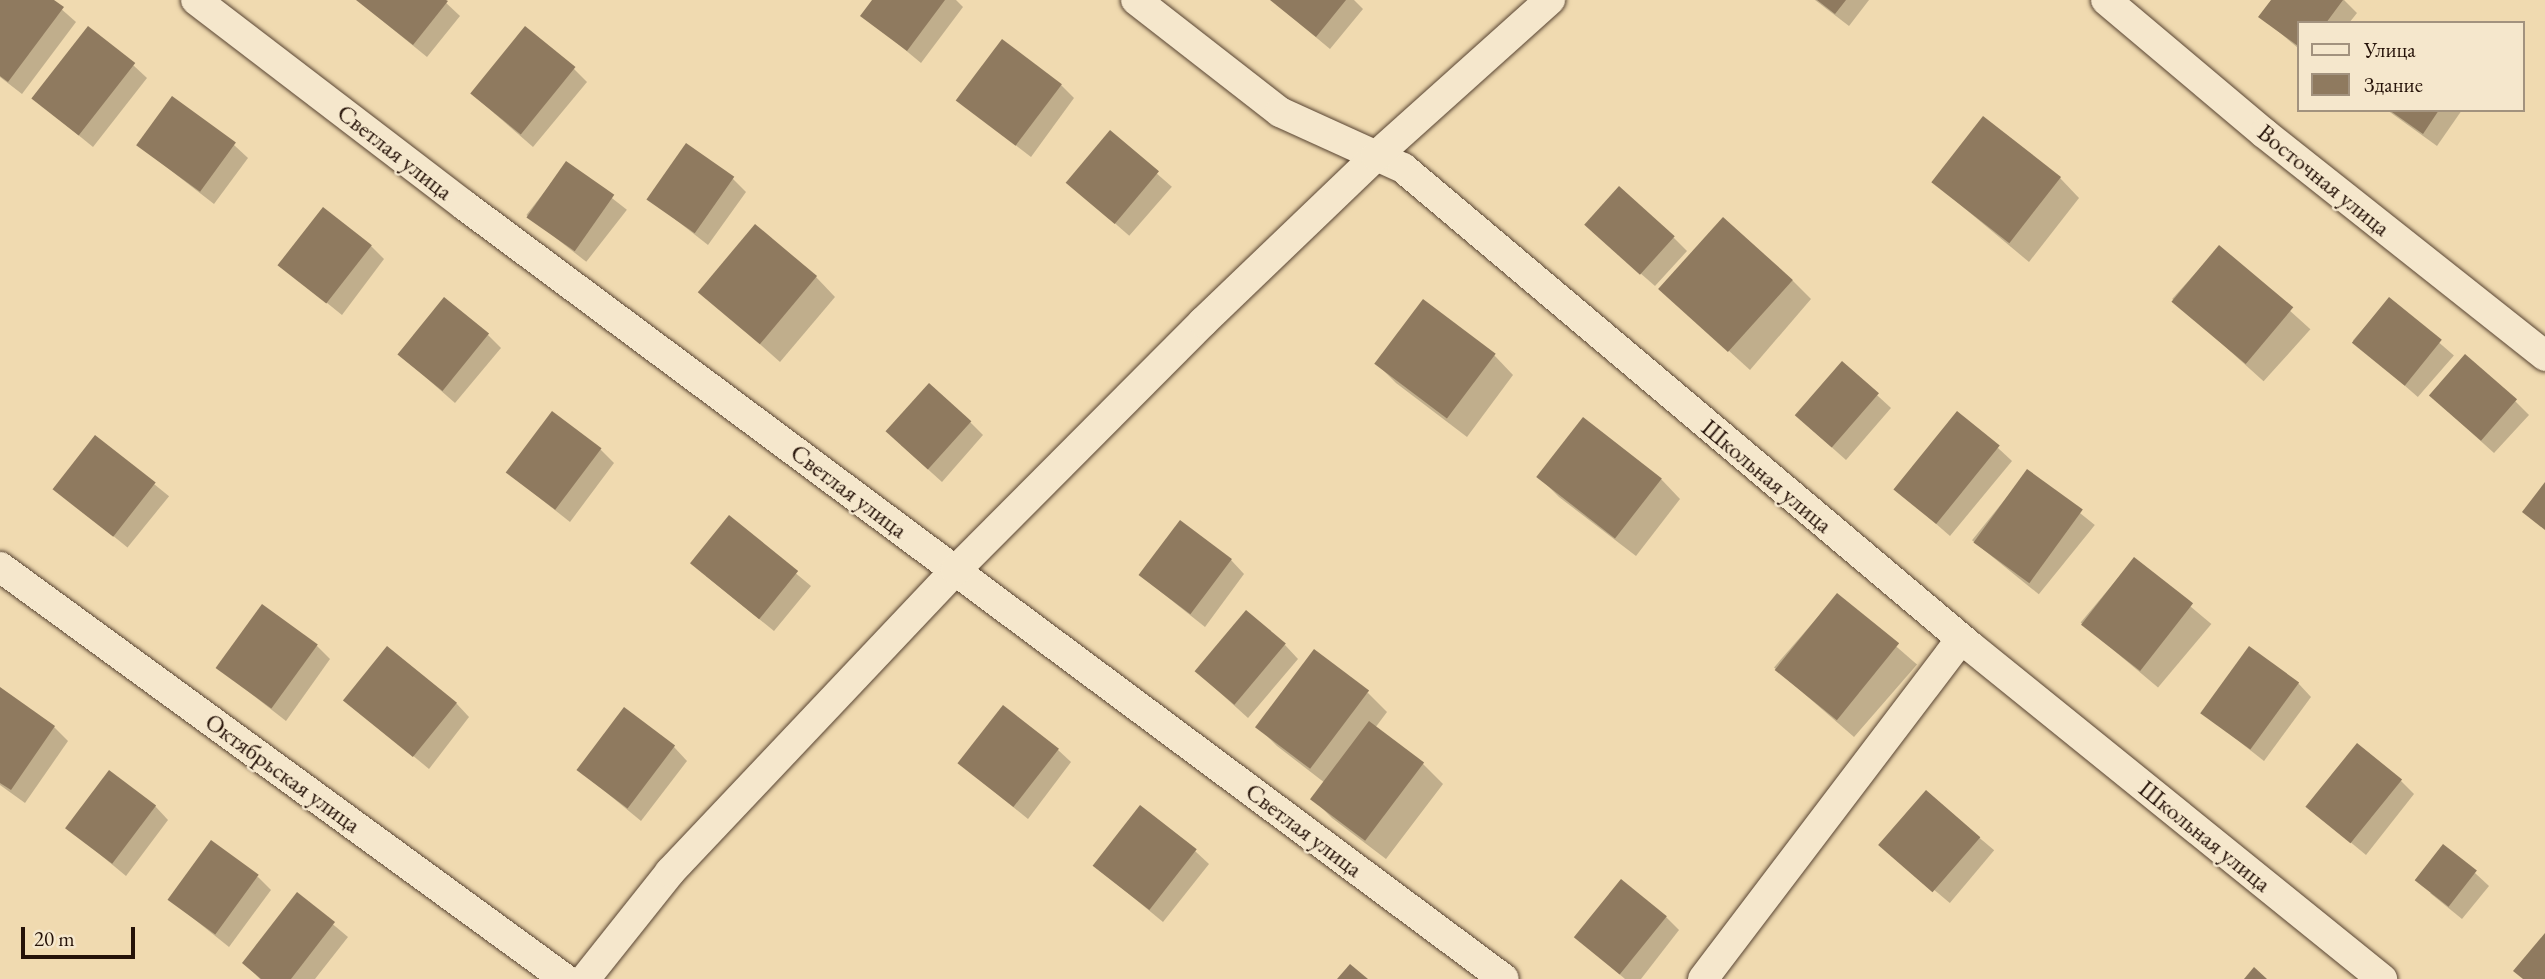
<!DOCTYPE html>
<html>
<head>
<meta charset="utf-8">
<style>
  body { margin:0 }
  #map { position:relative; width:2545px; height:979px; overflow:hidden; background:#f0dab0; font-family:"EB Garamond",serif }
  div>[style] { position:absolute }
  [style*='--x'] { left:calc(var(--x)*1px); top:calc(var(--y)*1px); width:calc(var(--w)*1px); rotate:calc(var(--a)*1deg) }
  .shadow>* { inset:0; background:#0003; transform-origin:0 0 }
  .building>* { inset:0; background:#8f7a5f; transform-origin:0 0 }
  .roads { filter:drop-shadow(0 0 2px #584432) drop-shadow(0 0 2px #584432) }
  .street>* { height:30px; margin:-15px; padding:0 15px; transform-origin:15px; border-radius:15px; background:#f5e7cc }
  span { translate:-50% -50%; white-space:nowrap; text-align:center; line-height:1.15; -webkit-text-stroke:5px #f5e7cc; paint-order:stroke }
  .street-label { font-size:24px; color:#251208 }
  .legend { position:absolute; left:2297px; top:21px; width:228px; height:91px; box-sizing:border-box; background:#f5e7cc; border:2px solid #a2927e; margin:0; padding:9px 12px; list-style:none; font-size:21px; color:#251208 }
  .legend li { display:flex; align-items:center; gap:14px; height:35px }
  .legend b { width:35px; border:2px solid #a2927e }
  .scale { position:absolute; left:21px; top:927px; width:114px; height:32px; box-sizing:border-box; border:4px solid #251208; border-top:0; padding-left:9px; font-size:21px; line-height:24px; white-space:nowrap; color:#251208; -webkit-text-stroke:5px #f5e7cc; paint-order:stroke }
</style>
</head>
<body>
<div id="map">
  <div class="shadow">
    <div style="clip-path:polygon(0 0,51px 0,76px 22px,22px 94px,0 77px)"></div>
    <div style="clip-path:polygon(357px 0,443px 0,460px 16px,427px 57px)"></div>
    <div style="clip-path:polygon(874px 0,956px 0,963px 7px,921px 63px,863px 15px)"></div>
    <div style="clip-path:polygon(1271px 0,1354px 0,1363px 9px,1330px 49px)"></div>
    <div style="clip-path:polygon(1815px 0,1869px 0,1849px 26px)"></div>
    <div style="clip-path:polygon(2273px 0,2344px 0,2357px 13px,2349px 23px,2298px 23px,2298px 48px,2261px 17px)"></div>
    <div style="clip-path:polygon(133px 65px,147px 78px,93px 147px,34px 99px)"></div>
    <div style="clip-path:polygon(573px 68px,587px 82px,533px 147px,471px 93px)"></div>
    <div style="clip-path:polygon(1061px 85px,1074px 98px,1031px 157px,958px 101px)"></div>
    <div style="clip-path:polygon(2387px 110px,2462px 110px,2437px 146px)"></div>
    <div style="left:1110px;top:133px;width:82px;height:65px;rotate:41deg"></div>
    <div style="clip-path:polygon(138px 145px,234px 145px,248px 158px,214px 204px)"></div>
    <div style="left:567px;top:163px;width:76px;height:66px;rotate:38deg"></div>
    <div style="clip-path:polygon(2060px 178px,2079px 198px,2029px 262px,1933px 182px)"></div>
    <div style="clip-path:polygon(733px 179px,746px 192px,708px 245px,648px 198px)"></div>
    <div style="clip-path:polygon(1673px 237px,1687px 251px,1655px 286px,1600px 238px)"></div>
    <div style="clip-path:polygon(371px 246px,384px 259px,342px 315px,281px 266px)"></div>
    <div style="left:2219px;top:247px;width:123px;height:70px;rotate:42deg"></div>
    <div style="clip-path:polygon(816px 277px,835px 297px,780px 362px,700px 291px)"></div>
    <div style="clip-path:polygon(1792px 280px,1811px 299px,1750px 370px,1662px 290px)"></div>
    <div style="left:2389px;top:299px;width:86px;height:55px;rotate:41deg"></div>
    <div style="clip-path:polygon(488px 335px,501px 348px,455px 403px,399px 354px)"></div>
    <div style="clip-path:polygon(1494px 355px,1513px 375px,1467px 437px,1396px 383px,1376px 363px)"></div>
    <div style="clip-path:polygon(1842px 363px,1891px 408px,1846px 460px,1810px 428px)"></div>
    <div style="clip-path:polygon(2515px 401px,2529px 415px,2494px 453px,2444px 408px)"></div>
    <div style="clip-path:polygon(970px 422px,983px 435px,942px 482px,901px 445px)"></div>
    <div style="left:96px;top:437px;width:94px;height:66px;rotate:39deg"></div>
    <div style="clip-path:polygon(1998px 448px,2012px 461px,1950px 536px,1896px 489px)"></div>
    <div style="clip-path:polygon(600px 449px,614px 463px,570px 522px,508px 473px)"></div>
    <div style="left:2028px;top:471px;width:86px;height:89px;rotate:39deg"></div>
    <div style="clip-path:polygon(1539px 477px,1661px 479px,1680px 499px,1636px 556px,1559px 497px)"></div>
    <div style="clip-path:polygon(729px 518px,811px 586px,774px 631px,706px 576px)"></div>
    <div style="left:2134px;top:559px;width:101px;height:83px;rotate:40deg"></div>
    <div style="clip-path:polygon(1231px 560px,1244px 574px,1205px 627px,1141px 576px)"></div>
    <div style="left:1837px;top:595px;width:106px;height:96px;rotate:41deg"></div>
    <div style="clip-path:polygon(1285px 645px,1298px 659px,1248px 718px,1196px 671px)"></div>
    <div style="clip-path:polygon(317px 646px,330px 659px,286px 721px,218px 668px)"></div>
    <div style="clip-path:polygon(2298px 683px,2311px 697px,2264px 761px,2203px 713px)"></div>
    <div style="clip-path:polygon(0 689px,54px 727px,68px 741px,25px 803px,0 785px)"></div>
    <div style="clip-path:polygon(1368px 693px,1387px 712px,1375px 728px,1423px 764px,1443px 784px,1386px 859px,1332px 818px,1313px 799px,1325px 783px,1277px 746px,1258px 727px)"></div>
    <div style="clip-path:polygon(347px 701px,456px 703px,469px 717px,429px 769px)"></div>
    <div style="clip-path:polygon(674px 747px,687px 761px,641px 821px,579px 770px)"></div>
    <div style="clip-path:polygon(1057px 749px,1071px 762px,1028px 819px,960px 764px)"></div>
    <div style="clip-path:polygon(2401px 781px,2414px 794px,2366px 855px,2308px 807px)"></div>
    <div style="left:1926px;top:793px;width:89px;height:69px;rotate:40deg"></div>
    <div style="clip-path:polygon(155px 806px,168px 820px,126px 876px,68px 828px)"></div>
    <div style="clip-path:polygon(1195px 851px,1209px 864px,1163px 922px,1095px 866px)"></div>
    <div style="clip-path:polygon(2475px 873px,2489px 886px,2462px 919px,2430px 893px)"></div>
    <div style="clip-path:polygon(258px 877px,271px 890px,229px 947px,169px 899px)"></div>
    <div style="clip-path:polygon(298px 895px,348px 937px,315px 979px,260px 979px,244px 963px)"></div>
    <div style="clip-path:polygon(1666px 917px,1679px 930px,1641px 979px,1625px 979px,1576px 937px)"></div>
  </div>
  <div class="building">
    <div style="clip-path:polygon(0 0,54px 0,64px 7px,8px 82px,0 76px)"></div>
    <div style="clip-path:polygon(356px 0,446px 0,448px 1px,413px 45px)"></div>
    <div style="clip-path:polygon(872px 0,945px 0,907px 51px,860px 16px)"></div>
    <div style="clip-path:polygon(1270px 0,1346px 0,1316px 37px)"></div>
    <div style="clip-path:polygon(1817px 0,1846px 0,1835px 14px)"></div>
    <div style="clip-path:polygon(2271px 0,2343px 0,2326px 23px,2298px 23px,2298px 46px,2258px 17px)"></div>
    <div style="left:88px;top:26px;width:60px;height:92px;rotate:38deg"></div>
    <div style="left:525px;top:26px;width:65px;height:87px;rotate:39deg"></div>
    <div style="left:1002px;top:39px;width:75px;height:77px;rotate:37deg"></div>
    <div style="left:172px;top:96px;width:79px;height:61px;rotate:36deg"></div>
    <div style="clip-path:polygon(2389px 110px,2439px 110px,2423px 134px)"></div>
    <div style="left:1983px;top:116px;width:99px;height:84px;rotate:38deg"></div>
    <div style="left:1110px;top:130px;width:64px;height:69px;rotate:40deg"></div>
    <div style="left:686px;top:143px;width:59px;height:69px;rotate:35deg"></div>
    <div style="left:566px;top:161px;width:59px;height:69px;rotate:35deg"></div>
    <div style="left:1619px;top:186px;width:75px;height:52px;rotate:42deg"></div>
    <div style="left:323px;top:207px;width:62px;height:74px;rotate:38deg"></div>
    <div style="left:1723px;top:217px;width:94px;height:97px;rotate:42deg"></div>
    <div style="left:755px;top:224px;width:81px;height:89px;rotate:40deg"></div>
    <div style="left:2219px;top:245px;width:97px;height:74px;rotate:40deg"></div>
    <div style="left:444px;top:297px;width:58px;height:74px;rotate:39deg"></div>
    <div style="left:2389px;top:297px;width:68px;height:59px;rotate:39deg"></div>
    <div style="left:1423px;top:299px;width:91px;height:81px;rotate:37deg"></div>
    <div style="left:2465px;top:354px;width:69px;height:55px;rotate:41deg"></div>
    <div style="left:1842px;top:361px;width:49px;height:72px;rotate:41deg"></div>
    <div style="left:929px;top:383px;width:57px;height:65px;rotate:42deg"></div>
    <div style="left:552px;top:411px;width:62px;height:77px;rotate:37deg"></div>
    <div style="left:1957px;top:411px;width:55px;height:101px;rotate:39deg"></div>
    <div style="left:1583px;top:417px;width:100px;height:76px;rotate:38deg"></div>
    <div style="left:95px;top:435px;width:77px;height:69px;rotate:38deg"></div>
    <div style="left:2027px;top:469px;width:69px;height:91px;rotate:36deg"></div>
    <div style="clip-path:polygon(2545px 482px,2545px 530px,2522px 512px)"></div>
    <div style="left:729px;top:515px;width:89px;height:62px;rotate:39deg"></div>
    <div style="left:1180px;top:520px;width:65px;height:69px;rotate:37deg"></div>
    <div style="left:2134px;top:557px;width:75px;height:86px;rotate:38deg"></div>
    <div style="left:1837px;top:593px;width:80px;height:99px;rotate:39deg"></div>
    <div style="left:262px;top:604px;width:69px;height:79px;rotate:36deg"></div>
    <div style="left:1246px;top:610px;width:52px;height:80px;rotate:40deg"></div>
    <div style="left:387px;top:646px;width:90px;height:70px;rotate:39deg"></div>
    <div style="left:2249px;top:646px;width:62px;height:83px;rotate:36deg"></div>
    <div style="left:1314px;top:649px;width:69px;height:98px;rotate:37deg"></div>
    <div style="clip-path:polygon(0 687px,55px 726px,11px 790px,0 783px)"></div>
    <div style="left:1003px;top:705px;width:71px;height:74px;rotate:38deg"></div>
    <div style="left:624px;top:707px;width:64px;height:79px;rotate:37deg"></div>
    <div style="left:1369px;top:721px;width:69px;height:98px;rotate:37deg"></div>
    <div style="left:2357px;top:743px;width:58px;height:82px;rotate:39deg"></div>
    <div style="left:109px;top:770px;width:59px;height:73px;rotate:37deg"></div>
    <div style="left:1926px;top:790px;width:72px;height:73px;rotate:41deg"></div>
    <div style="left:1140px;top:805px;width:72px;height:77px;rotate:38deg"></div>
    <div style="left:211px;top:840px;width:59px;height:74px;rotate:36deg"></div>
    <div style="left:2443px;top:844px;width:43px;height:46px;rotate:38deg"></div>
    <div style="left:1621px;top:879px;width:59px;height:75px;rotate:39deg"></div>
    <div style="clip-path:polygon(297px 892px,335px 922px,291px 979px,261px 979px,242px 963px)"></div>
    <div style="clip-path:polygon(2545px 933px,2545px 979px,2523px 979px,2513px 971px)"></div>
    <div style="clip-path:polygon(1350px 964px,1368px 979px,1337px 979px)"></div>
    <div style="clip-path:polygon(2254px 967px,2267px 979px,2244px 979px)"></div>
  </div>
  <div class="roads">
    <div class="street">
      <div style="--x:196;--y:0;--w:337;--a:37.4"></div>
      <div style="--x:464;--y:205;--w:1296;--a:36.66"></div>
      <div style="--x:1136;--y:0;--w:182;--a:37.9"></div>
      <div style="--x:1280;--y:112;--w:135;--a:24.5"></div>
      <div style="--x:1403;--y:168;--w:742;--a:40.13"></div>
      <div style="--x:1970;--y:646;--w:530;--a:38.95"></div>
      <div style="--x:2106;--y:0;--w:207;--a:40.1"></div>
      <div style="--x:2264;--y:133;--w:359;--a:38.4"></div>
      <div style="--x:0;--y:567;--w:699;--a:36.1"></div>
      <div style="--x:585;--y:979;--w:137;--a:-51.5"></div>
      <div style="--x:670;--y:872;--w:416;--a:-46.6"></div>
      <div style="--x:956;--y:570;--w:350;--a:-45.1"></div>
      <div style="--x:1203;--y:322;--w:240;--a:-43.8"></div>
      <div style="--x:1376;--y:156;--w:234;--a:-41.9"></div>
      <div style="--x:1703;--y:979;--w:427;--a:-52.8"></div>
    </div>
  </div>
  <div class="street-label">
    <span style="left:395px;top:152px;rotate:38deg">Светлая улица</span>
    <span style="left:2324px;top:180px;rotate:39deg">Восточная улица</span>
    <span style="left:1767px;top:476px;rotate:40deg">Школьная улица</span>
    <span style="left:849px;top:491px;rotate:37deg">Светлая улица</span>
    <span style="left:283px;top:773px;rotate:36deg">Октябрьская улица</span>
    <span style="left:1304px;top:830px;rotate:37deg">Светлая улица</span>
    <span style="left:2205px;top:836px;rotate:39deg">Школьная улица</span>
  </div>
  <ul class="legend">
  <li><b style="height:9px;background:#f5e7cc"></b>Улица</li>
  <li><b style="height:19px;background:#8f7a5f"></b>Здание</li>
  </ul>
  <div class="scale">20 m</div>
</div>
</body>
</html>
